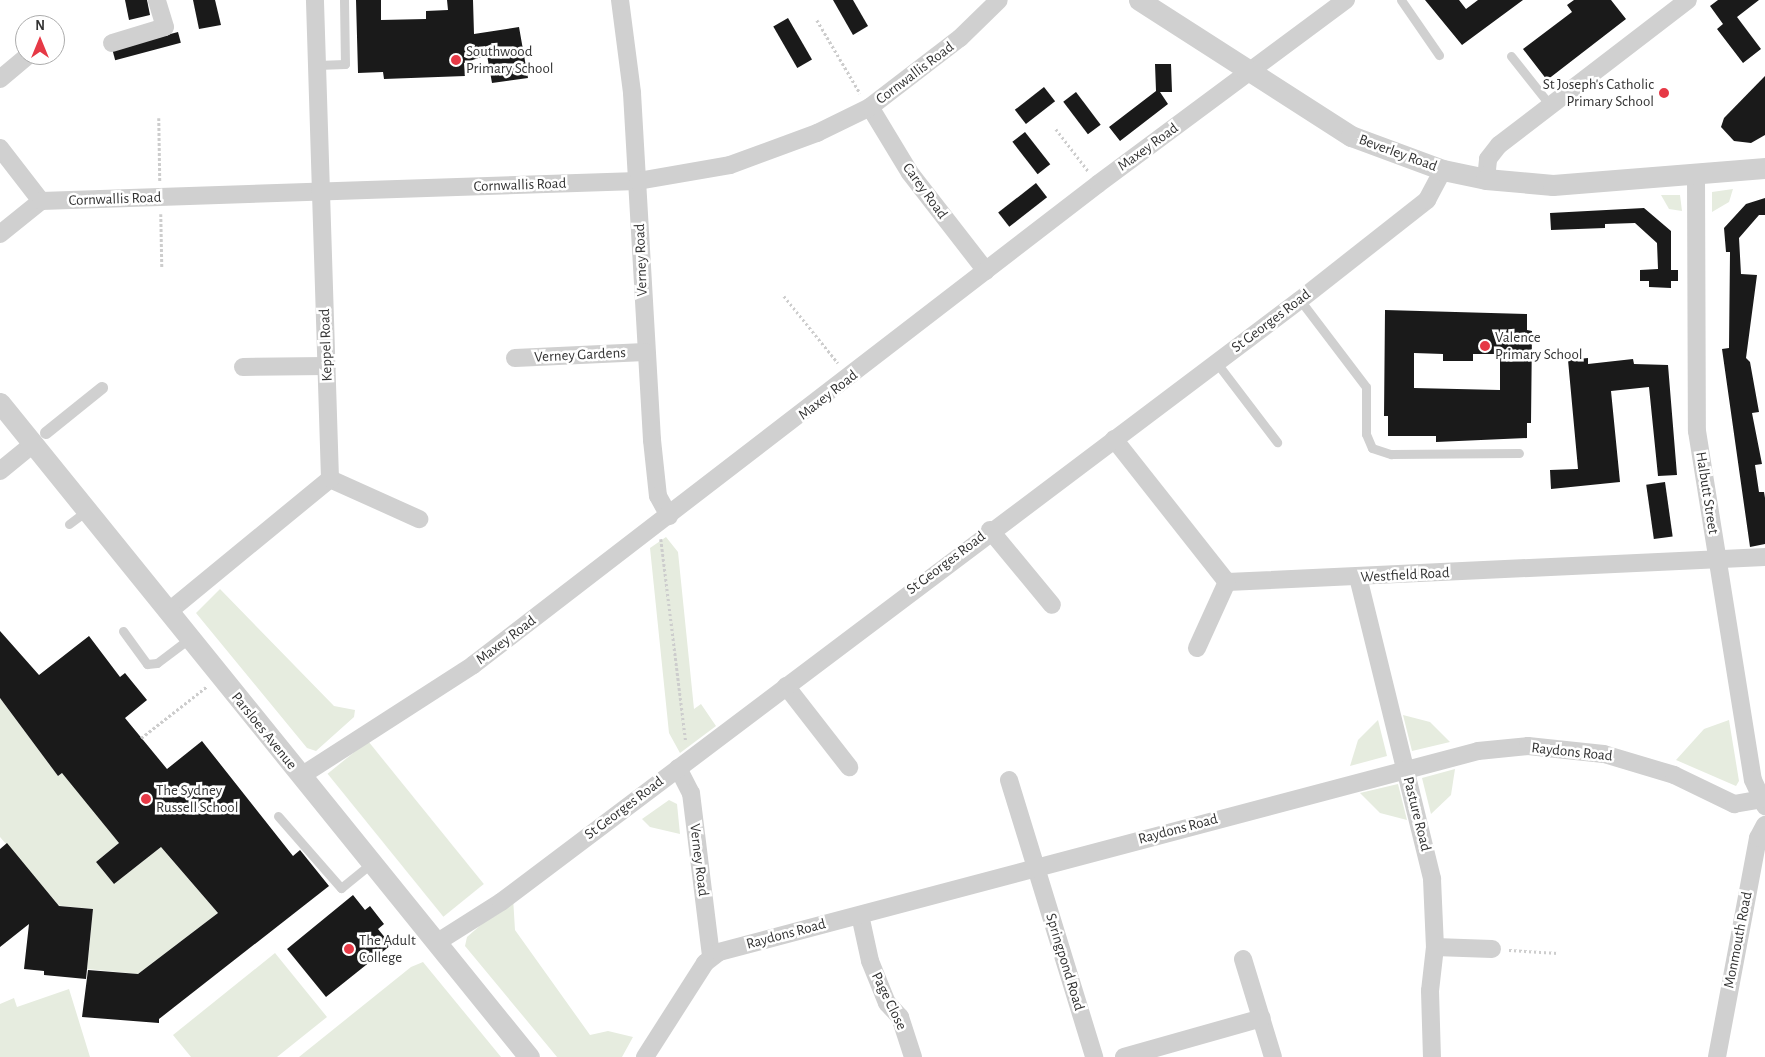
<!DOCTYPE html>
<html>
<head>
<meta charset="utf-8">
<style>
  body { margin:0 }
  #map { position:relative; width:1765px; height:1057px; overflow:hidden; background:#fff; font-family:"Alegreya Sans",sans-serif }
  div>[style] { position:absolute }
  [style*='--x'] { left:calc(var(--x)*1px); top:calc(var(--y)*1px); width:calc(var(--w)*1px); rotate:calc(var(--a)*1deg) }
  .green>* { inset:0; background:#e6ecdf; transform-origin:0 0 }
  .building>* { inset:0; background:#1a1a1a; transform-origin:0 0 }
  .path>* { height:2.5px; margin-top:-1.25px; transform-origin:0; background:repeating-linear-gradient(90deg,#cdcdcd 0 2.5px,transparent 0 5px) }
  .service>* { height:9px; margin:-4.5px; padding:0 4.5px; transform-origin:4.5px; border-radius:4.5px; background:#d0d0d0 }
  .pedestrian>* { height:12px; margin:-6px; padding:0 6px; transform-origin:6px; border-radius:6px; background:#d0d0d0 }
  .minor>* { height:18px; margin:-9px; padding:0 9px; transform-origin:9px; border-radius:9px; background:#d0d0d0 }
  .tertiary>* { height:21px; margin:-10.5px; padding:0 10.5px; transform-origin:10.5px; border-radius:10.5px; background:#d0d0d0 }
  .dots>* { width:14px; height:14px; translate:-50% -50%; box-sizing:border-box; border:2px solid #fff; border-radius:50% }
  span { translate:-50% -50%; white-space:nowrap; text-align:center; line-height:1.15; -webkit-text-stroke:5px #fff; paint-order:stroke }
  .poi-label { font-size:15px; color:#333 }
  .left { translate:0 -50%; text-align:left }
  .right { translate:-100% -50%; text-align:right }
  .street-label { font-size:15px; color:#333 }
  .north { position:absolute; left:15px; top:15px; width:50px; height:50px; box-sizing:border-box; background:#fff; border:1px solid #adadad; border-radius:50%; rotate:0deg; font-size:14px; font-weight:700; line-height:20px; text-align:center; color:#333 }
  .north::after { content:''; display:block; margin:auto; width:18px; height:22px; background:#e63946; clip-path:polygon(50% 0,100% 100%,50% 72%,0 100%) }
</style>
</head>
<body>
<div id="map">
  <div class="green">
    <div style="clip-path:polygon(1733px 189px,1729px 202px,1712px 212px,1712px 192px)"></div>
    <div style="clip-path:polygon(1661px 195px,1680px 195px,1682px 211px,1669px 209px)"></div>
    <div style="clip-path:polygon(666px 537px,678px 552px,694px 709px,701px 704px,716px 726px,680px 753px,669px 733px,650px 548px)"></div>
    <div style="clip-path:polygon(220px 589px,334px 706px,355px 710px,354px 717px,316px 751px,307px 748px,196px 613px)"></div>
    <div style="clip-path:polygon(0 698px,58px 776px,63px 773px,119px 843px,96px 862px,114px 884px,161px 847px,218px 913px,138px 974px,87px 969px,93px 909px,52px 905px,56px 902px,0 837px)"></div>
    <div style="clip-path:polygon(1403px 715px,1430px 722px,1450px 742px,1412px 751px)"></div>
    <div style="clip-path:polygon(1378px 720px,1387px 756px,1350px 766px,1358px 740px)"></div>
    <div style="clip-path:polygon(1729px 720px,1739px 781px,1736px 786px,1676px 760px,1704px 729px)"></div>
    <div style="left:368px;top:741px;width:184px;height:52px;rotate:51deg"></div>
    <div style="clip-path:polygon(1455px 769px,1451px 795px,1431px 814px,1422px 778px)"></div>
    <div style="clip-path:polygon(1398px 784px,1407px 820px,1380px 813px,1360px 793px)"></div>
    <div style="clip-path:polygon(669px 800px,677px 804px,680px 834px,650px 827px,642px 819px)"></div>
    <div style="clip-path:polygon(513px 897px,515px 930px,590px 1035px,608px 1031px,633px 1037px,622px 1057px,557px 1057px,465px 946px,467px 937px)"></div>
    <div style="clip-path:polygon(275px 953px,327px 1017px,277px 1057px,191px 1057px,173px 1035px)"></div>
    <div style="clip-path:polygon(423px 962px,501px 1057px,299px 1057px,411px 967px)"></div>
    <div style="clip-path:polygon(69px 989px,90px 1057px,0 1057px,0 1004px,14px 998px,17px 1007px)"></div>
  </div>
  <div class="building">
    <div style="clip-path:polygon(125px 0,147px 0,150px 15px,129px 20px)"></div>
    <div style="clip-path:polygon(193px 0,215px 0,221px 25px,199px 29px)"></div>
    <div style="clip-path:polygon(356px 0,381px 0,381px 20px,426px 19px,426px 11px,448px 10px,447px 0,473px 0,474px 34px,519px 27px,528px 78px,492px 83px,487px 55px,464px 63px,465px 76px,384px 79px,383px 72px,358px 73px)"></div>
    <div style="clip-path:polygon(833px 0,853px 0,868px 26px,853px 35px)"></div>
    <div style="clip-path:polygon(1425px 0,1459px 0,1466px 9px,1478px 0,1523px 0,1462px 45px)"></div>
    <div style="clip-path:polygon(1574px 0,1611px 0,1626px 19px,1547px 80px,1523px 49px,1572px 12px,1567px 5px)"></div>
    <div style="clip-path:polygon(1718px 0,1759px 0,1737px 17px,1761px 49px,1743px 63px,1717px 29px,1723px 24px,1710px 6px)"></div>
    <div style="left:788px;top:18px;width:48px;height:17px;rotate:60deg"></div>
    <div style="left:178px;top:32px;width:11px;height:68px;rotate:75deg"></div>
    <div style="clip-path:polygon(1155px 64px,1171px 64px,1172px 92px,1160px 92px,1168px 104px,1120px 141px,1109px 127px,1156px 91px)"></div>
    <div style="clip-path:polygon(1765px 76px,1765px 135px,1751px 143px,1734px 141px,1721px 127px,1724px 118px)"></div>
    <div style="left:1044px;top:87px;width:18px;height:37px;rotate:52deg"></div>
    <div style="left:1076px;top:92px;width:41px;height:16px;rotate:53deg"></div>
    <div style="left:1025px;top:132px;width:41px;height:16px;rotate:52deg"></div>
    <div style="left:1036px;top:183px;width:18px;height:48px;rotate:52deg"></div>
    <div style="clip-path:polygon(1765px 198px,1765px 215px,1759px 215px,1739px 238px,1741px 274px,1757px 275px,1746px 358px,1750px 362px,1759px 412px,1752px 413px,1762px 464px,1755px 465px,1759px 492px,1764px 492px,1765px 498px,1765px 544px,1750px 547px,1722px 349px,1729px 348px,1730px 252px,1726px 252px,1724px 228px,1746px 204px)"></div>
    <div style="clip-path:polygon(1644px 208px,1671px 231px,1671px 270px,1678px 270px,1678px 281px,1671px 281px,1671px 288px,1649px 287px,1649px 281px,1640px 281px,1640px 270px,1658px 269px,1657px 243px,1635px 223px,1605px 224px,1605px 228px,1551px 230px,1550px 213px)"></div>
    <div style="clip-path:polygon(evenodd,1385px 310px,1527px 314px,1527px 330px,1532px 331px,1531px 423px,1527px 423px,1527px 438px,1436px 442px,1436px 436px,1388px 436px,1388px 416px,1384px 416px,1385px 310px,1414px 353px,1443px 354px,1443px 361px,1473px 361px,1473px 354px,1500px 354px,1500px 390px,1414px 388px,1414px 353px)"></div>
    <div style="clip-path:polygon(1588px 358px,1588px 364px,1633px 359px,1634px 364px,1668px 365px,1677px 475px,1658px 476px,1649px 387px,1611px 391px,1620px 482px,1551px 489px,1550px 470px,1578px 469px,1568px 360px)"></div>
    <div style="left:1665px;top:482px;width:55px;height:19px;rotate:82deg"></div>
    <div style="clip-path:polygon(0 631px,39px 675px,89px 636px,120px 677px,125px 673px,147px 700px,125px 718px,167px 769px,202px 741px,293px 856px,300px 850px,329px 886px,159px 1019px,159px 1023px,82px 1017px,88px 970px,138px 974px,218px 913px,161px 847px,114px 884px,96px 862px,119px 843px,62px 773px,58px 776px,0 698px)"></div>
    <div style="clip-path:polygon(7px 843px,59px 906px,93px 909px,86px 979px,44px 975px,44px 971px,24px 969px,29px 924px,0 947px,0 849px)"></div>
    <div style="clip-path:polygon(353px 895px,365px 910px,370px 906px,384px 924px,378px 929px,391px 945px,326px 997px,287px 949px)"></div>
  </div>
  <div class="path">
    <div style="--x:817;--y:20;--w:85;--a:59.5"></div>
    <div style="--x:159;--y:118;--w:63;--a:89.1"></div>
    <div style="--x:1056;--y:129;--w:54;--a:52.5"></div>
    <div style="--x:161;--y:214;--w:53;--a:88.9"></div>
    <div style="--x:784;--y:296;--w:86;--a:51.1"></div>
    <div style="--x:661;--y:539;--w:205;--a:83"></div>
    <div style="--x:141;--y:738;--w:83;--a:-38.1"></div>
    <div style="--x:1509;--y:950;--w:49;--a:3.5"></div>
  </div>
  <div class="service">
    <div style="--x:1401;--y:0;--w:67;--a:55.4"></div>
    <div style="--x:1511;--y:56;--w:61;--a:51.6"></div>
    <div style="--x:317;--y:65;--w:28;--a:-2"></div>
    <div style="--x:345;--y:64;--w:64;--a:-90.9"></div>
    <div style="--x:1300;--y:300;--w:109;--a:52.8"></div>
    <div style="--x:1366;--y:387;--w:47;--a:90"></div>
    <div style="--x:1366;--y:434;--w:15;--a:67"></div>
    <div style="--x:1372;--y:448;--w:20;--a:18"></div>
    <div style="--x:1391;--y:454;--w:128;--a:-0.4"></div>
    <div style="--x:1216;--y:362;--w:101;--a:52.7"></div>
    <div style="--x:69;--y:524;--w:21;--a:-37"></div>
    <div style="--x:123;--y:631;--w:41;--a:54"></div>
    <div style="--x:147;--y:664;--w:10;--a:-6"></div>
    <div style="--x:157;--y:663;--w:40;--a:-37"></div>
    <div style="--x:278;--y:816;--w:96;--a:48.8"></div>
    <div style="--x:341;--y:888;--w:38;--a:-39"></div>
  </div>
  <div class="pedestrian">
    <div style="--x:46;--y:433;--w:72;--a:-38.8"></div>
  </div>
  <div class="minor">
    <div style="--x:620;--y:0;--w:94;--a:82.6"></div>
    <div style="--x:632;--y:93;--w:348;--a:86.7"></div>
    <div style="--x:652;--y:440;--w:56;--a:83.9"></div>
    <div style="--x:658;--y:496;--w:23;--a:61"></div>
    <div style="--x:112;--y:43;--w:55;--a:-16.8"></div>
    <div style="--x:165;--y:27;--w:28;--a:-107"></div>
    <div style="--x:0;--y:79;--w:38;--a:-40"></div>
    <div style="--x:870;--y:107;--w:77;--a:58.8"></div>
    <div style="--x:910;--y:173;--w:124;--a:52.2"></div>
    <div style="--x:0;--y:148;--w:67;--a:52.3"></div>
    <div style="--x:1696;--y:175;--w:256;--a:89.8"></div>
    <div style="--x:1697;--y:431;--w:353;--a:80.9"></div>
    <div style="--x:1753;--y:780;--w:29;--a:65"></div>
    <div style="--x:1486;--y:179;--w:20;--a:-84"></div>
    <div style="--x:1488;--y:159;--w:18;--a:-52"></div>
    <div style="--x:1499;--y:145;--w:238;--a:-37.5"></div>
    <div style="--x:0;--y:234;--w:53;--a:-38.8"></div>
    <div style="--x:41;--y:201;--w:597;--a:-1.92"></div>
    <div style="--x:638;--y:181;--w:93;--a:-9.9"></div>
    <div style="--x:730;--y:165;--w:93;--a:-20.2"></div>
    <div style="--x:817;--y:133;--w:59;--a:-26.1"></div>
    <div style="--x:870;--y:107;--w:113;--a:-37.5"></div>
    <div style="--x:960;--y:38;--w:54;--a:-44.3"></div>
    <div style="--x:515;--y:358;--w:130;--a:-2.6"></div>
    <div style="--x:243;--y:367;--w:84;--a:-0.7"></div>
    <div style="--x:1114;--y:439;--w:182;--a:51.7"></div>
    <div style="--x:1227;--y:582;--w:539;--a:-2.66"></div>
    <div style="--x:0;--y:471;--w:43;--a:-39.3"></div>
    <div style="--x:330;--y:479;--w:98;--a:24.2"></div>
    <div style="--x:990;--y:530;--w:97;--a:50.4"></div>
    <div style="--x:1358;--y:577;--w:311;--a:76.2"></div>
    <div style="--x:1432;--y:879;--w:68;--a:87.5"></div>
    <div style="--x:1435;--y:947;--w:44;--a:96.5"></div>
    <div style="--x:1430;--y:991;--w:66;--a:88.3"></div>
    <div style="--x:168;--y:612;--w:210;--a:-39.4"></div>
    <div style="--x:330;--y:479;--w:479;--a:-91.8"></div>
    <div style="--x:1197;--y:648;--w:72;--a:-65.6"></div>
    <div style="--x:786;--y:686;--w:103;--a:52.1"></div>
    <div style="--x:678;--y:768;--w:28;--a:63"></div>
    <div style="--x:691;--y:793;--w:164;--a:83"></div>
    <div style="--x:301;--y:776;--w:205;--a:-32.8"></div>
    <div style="--x:473;--y:665;--w:789;--a:-37.58"></div>
    <div style="--x:1098;--y:184;--w:309;--a:-36.6"></div>
    <div style="--x:1009;--y:780;--w:290;--a:72.9"></div>
    <div style="--x:860;--y:915;--w:47;--a:77.7"></div>
    <div style="--x:870;--y:961;--w:45;--a:68"></div>
    <div style="--x:887;--y:1003;--w:19;--a:47"></div>
    <div style="--x:900;--y:1017;--w:42;--a:72"></div>
    <div style="--x:436;--y:943;--w:77;--a:-32.2"></div>
    <div style="--x:501;--y:902;--w:1000;--a:-37"></div>
    <div style="--x:1300;--y:300;--w:162;--a:-38.2"></div>
    <div style="--x:1427;--y:200;--w:34;--a:-62"></div>
    <div style="--x:1435;--y:947;--w:57;--a:2"></div>
    <div style="--x:1243;--y:959;--w:102;--a:73"></div>
    <div style="--x:645;--y:1057;--w:112;--a:-57.4"></div>
    <div style="--x:705;--y:963;--w:18;--a:-38"></div>
    <div style="--x:719;--y:952;--w:785;--a:-14.83"></div>
    <div style="--x:1478;--y:751;--w:50;--a:-5.7"></div>
    <div style="--x:1528;--y:746;--w:76;--a:6"></div>
    <div style="--x:1604;--y:754;--w:73;--a:16.7"></div>
    <div style="--x:1674;--y:775;--w:67;--a:25.8"></div>
    <div style="--x:1734;--y:804;--w:27;--a:-10"></div>
    <div style="--x:1124;--y:1057;--w:143;--a:-15.8"></div>
    <div style="--x:1717;--y:1057;--w:223;--a:-79.4"></div>
    <div style="--x:1758;--y:838;--w:15;--a:-62"></div>
  </div>
  <div class="tertiary">
    <div style="--x:1139;--y:0;--w:252;--a:32.7"></div>
    <div style="--x:1351;--y:136;--w:98;--a:20.3"></div>
    <div style="--x:1443;--y:170;--w:44;--a:11.8"></div>
    <div style="--x:1486;--y:179;--w:67;--a:5.1"></div>
    <div style="--x:1553;--y:185;--w:213;--a:-4.6"></div>
    <div style="--x:0;--y:403;--w:841;--a:51.03"></div>
  </div>
  <div class="dots">
    <div style="left:456px;top:60px;background:#e63946"></div>
    <div style="left:1664px;top:93px;background:#e63946"></div>
    <div style="left:1485px;top:346px;background:#e63946"></div>
    <div style="left:146px;top:799px;background:#e63946"></div>
    <div style="left:349px;top:949px;background:#e63946"></div>
  </div>
  <div class="poi-label">
    <span class="left" style="left:466px;top:60px">Southwood<br>Primary School</span>
    <span class="right" style="left:1654px;top:93px">St Joseph's Catholic<br>Primary School</span>
    <span class="left" style="left:1495px;top:346px">Valence<br>Primary School</span>
    <span class="left" style="left:156px;top:799px">The Sydney<br>Russell School</span>
    <span class="left" style="left:359px;top:949px">The Adult<br>College</span>
  </div>
  <div class="street-label">
    <span style="left:915px;top:73px;rotate:-37deg">Cornwallis Road</span>
    <span style="left:1148px;top:147px;rotate:-36deg">Maxey Road</span>
    <span style="left:1398px;top:153px;rotate:20deg">Beverley Road</span>
    <span style="left:520px;top:185px;rotate:-2deg">Cornwallis Road</span>
    <span style="left:925px;top:191px;rotate:54deg">Carey Road</span>
    <span style="left:115px;top:199px;rotate:-2deg">Cornwallis Road</span>
    <span style="left:641px;top:260px;rotate:-92deg">Verney Road</span>
    <span style="left:1271px;top:321px;rotate:-37deg">St Georges Road</span>
    <span style="left:326px;top:345px;rotate:-92deg">Keppel Road</span>
    <span style="left:580px;top:355px;rotate:-3deg">Verney Gardens</span>
    <span style="left:828px;top:395px;rotate:-38deg">Maxey Road</span>
    <span style="left:1707px;top:493px;rotate:81deg">Halbutt Street</span>
    <span style="left:946px;top:563px;rotate:-37deg">St Georges Road</span>
    <span style="left:1405px;top:575px;rotate:-3deg">Westfield Road</span>
    <span style="left:506px;top:640px;rotate:-37deg">Maxey Road</span>
    <span style="left:264px;top:731px;rotate:51deg">Parsloes Avenue</span>
    <span style="left:1572px;top:752px;rotate:6deg">Raydons Road</span>
    <span style="left:624px;top:808px;rotate:-37deg">St Georges Road</span>
    <span style="left:1417px;top:814px;rotate:76deg">Pasture Road</span>
    <span style="left:1178px;top:829px;rotate:-15deg">Raydons Road</span>
    <span style="left:699px;top:860px;rotate:83deg">Verney Road</span>
    <span style="left:786px;top:934px;rotate:-15deg">Raydons Road</span>
    <span style="left:1738px;top:940px;rotate:-79deg">Monmouth Road</span>
    <span style="left:1065px;top:962px;rotate:73deg">Springpond Road</span>
    <span style="left:889px;top:1001px;rotate:64deg">Page Close</span>
  </div>
  <div class="north">N</div>
</div>
</body>
</html>
